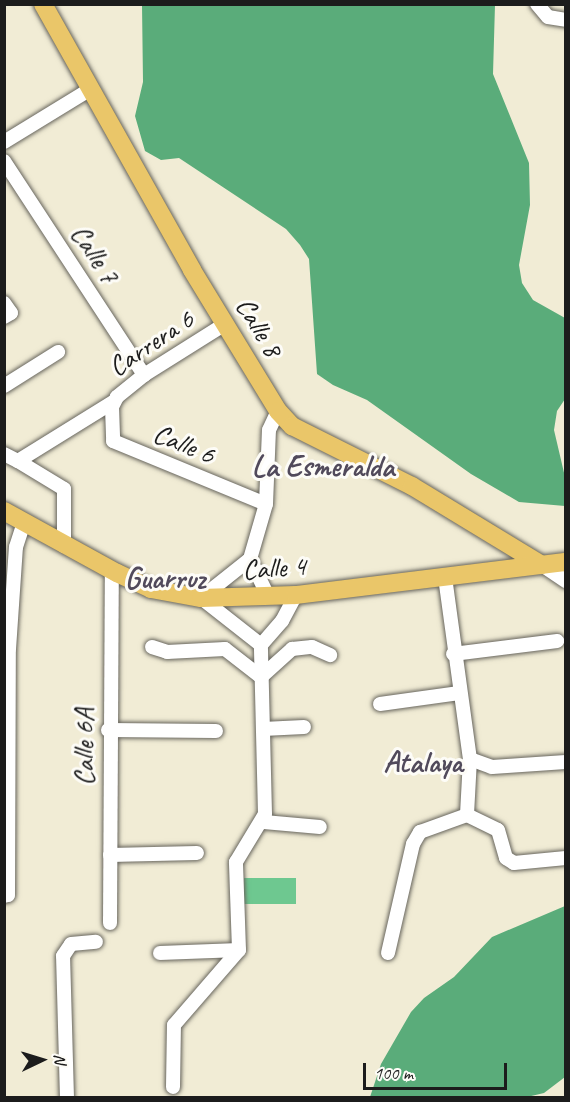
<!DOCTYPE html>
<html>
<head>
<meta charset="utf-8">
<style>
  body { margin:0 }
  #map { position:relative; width:570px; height:1102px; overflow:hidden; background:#f1ecd5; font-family:Caveat,sans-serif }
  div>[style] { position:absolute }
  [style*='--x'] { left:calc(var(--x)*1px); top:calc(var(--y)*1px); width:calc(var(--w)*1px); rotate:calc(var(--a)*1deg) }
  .green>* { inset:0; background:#6ec890; transform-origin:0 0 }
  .forest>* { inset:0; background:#5aac7a }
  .roads { filter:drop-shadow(0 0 2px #67655d) drop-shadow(0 0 2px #67655d) }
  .minor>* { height:14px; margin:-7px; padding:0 7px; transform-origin:7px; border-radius:7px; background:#fff }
  .major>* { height:18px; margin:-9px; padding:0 9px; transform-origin:9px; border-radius:9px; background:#eac669 }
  span { translate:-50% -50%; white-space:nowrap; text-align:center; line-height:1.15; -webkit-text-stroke:6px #fdfcf7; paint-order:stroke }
  .street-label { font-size:28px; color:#1c1c1c }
  .neighbourhood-label { font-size:30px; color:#514a5b; font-weight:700 }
  .frame { position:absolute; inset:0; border:6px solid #1c1c1c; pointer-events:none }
  .north { position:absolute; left:12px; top:1030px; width:60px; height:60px; -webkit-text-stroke:4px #fdfcf7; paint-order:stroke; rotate:86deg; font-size:16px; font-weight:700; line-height:24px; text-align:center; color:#1c1c1c }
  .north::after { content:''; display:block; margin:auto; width:21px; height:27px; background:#1c1c1c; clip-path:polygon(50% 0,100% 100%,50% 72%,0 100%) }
  .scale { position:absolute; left:363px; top:1063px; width:144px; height:27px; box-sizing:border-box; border:3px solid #1c1c1c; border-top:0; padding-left:8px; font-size:18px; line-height:21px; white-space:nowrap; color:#1c1c1c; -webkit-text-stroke:4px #fdfcf7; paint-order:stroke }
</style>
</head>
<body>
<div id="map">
  <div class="green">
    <div style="left:244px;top:878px;width:52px;height:26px"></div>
  </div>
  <div class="forest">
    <div style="clip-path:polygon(142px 5px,495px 5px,493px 74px,529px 163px,530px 205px,519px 265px,522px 283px,533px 300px,565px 318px,565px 399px,557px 411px,554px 430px,565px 477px,565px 506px,519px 502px,471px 474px,367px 400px,333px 385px,317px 374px,309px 259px,300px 245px,286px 229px,179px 158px,161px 160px,145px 151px,135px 116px,143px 82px)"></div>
    <div style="clip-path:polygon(565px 906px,565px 1077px,544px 1093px,527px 1097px,370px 1097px,381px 1064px,411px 1012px,424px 998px,454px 977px,492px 937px)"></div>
  </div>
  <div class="roads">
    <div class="minor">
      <div style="--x:537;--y:4;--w:17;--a:50"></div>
      <div style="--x:548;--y:17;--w:18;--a:9"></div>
      <div style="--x:4;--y:142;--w:103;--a:-31.5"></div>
      <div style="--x:4;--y:161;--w:256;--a:56.8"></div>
      <div style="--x:4;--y:303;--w:12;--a:55"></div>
      <div style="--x:11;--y:313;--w:8;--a:150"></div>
      <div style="--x:225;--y:324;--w:96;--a:147.8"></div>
      <div style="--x:144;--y:375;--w:35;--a:141"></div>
      <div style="--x:117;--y:397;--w:11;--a:117"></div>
      <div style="--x:112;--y:407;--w:34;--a:88"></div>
      <div style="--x:113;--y:441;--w:165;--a:22.4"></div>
      <div style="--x:4;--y:386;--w:64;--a:-32.2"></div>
      <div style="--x:4;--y:454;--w:16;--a:27"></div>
      <div style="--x:18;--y:461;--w:112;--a:-31.8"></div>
      <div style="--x:18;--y:461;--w:54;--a:31.3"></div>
      <div style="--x:64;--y:489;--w:57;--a:90"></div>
      <div style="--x:250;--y:559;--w:41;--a:64.1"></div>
      <div style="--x:542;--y:565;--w:29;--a:34"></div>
      <div style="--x:445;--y:577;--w:184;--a:82.2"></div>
      <div style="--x:470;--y:759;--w:56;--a:93.1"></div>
      <div style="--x:261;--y:645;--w:76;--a:-141.9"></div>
      <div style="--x:201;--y:598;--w:63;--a:-38.5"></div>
      <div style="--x:250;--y:559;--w:57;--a:-73.8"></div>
      <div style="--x:266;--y:504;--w:74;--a:-87.7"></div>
      <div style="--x:269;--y:430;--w:21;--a:-65"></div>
      <div style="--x:152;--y:647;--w:16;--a:18"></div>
      <div style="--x:167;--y:652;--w:58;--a:-3"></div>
      <div style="--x:225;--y:649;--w:46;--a:37.9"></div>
      <div style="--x:261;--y:677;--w:42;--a:-42.1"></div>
      <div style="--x:292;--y:649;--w:20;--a:-6"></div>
      <div style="--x:312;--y:647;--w:20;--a:24"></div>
      <div style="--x:453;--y:654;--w:105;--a:-7.1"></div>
      <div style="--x:380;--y:704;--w:80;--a:-7.9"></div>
      <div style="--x:263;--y:729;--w:41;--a:-2.8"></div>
      <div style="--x:108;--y:730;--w:108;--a:0.5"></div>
      <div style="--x:470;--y:759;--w:23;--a:20"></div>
      <div style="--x:492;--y:767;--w:74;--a:-3.9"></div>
      <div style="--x:264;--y:822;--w:56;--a:5.1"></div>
      <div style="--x:110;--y:855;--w:87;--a:-1.3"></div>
      <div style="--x:4;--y:896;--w:4;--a:-14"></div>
      <div style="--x:8;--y:895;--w:246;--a:-89.8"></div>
      <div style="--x:9;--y:649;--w:102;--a:-86.1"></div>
      <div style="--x:16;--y:547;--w:26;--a:-72"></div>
      <div style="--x:110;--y:923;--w:352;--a:-89.7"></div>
      <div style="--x:160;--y:953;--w:79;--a:-2.2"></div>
      <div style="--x:388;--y:953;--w:112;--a:-77.1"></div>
      <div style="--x:413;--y:844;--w:14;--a:-60"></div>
      <div style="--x:420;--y:832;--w:50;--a:-19.9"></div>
      <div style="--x:467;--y:815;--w:34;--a:26"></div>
      <div style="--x:498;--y:830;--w:29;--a:74"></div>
      <div style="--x:506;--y:858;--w:9;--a:32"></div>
      <div style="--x:514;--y:863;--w:52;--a:-5.5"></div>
      <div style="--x:173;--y:1087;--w:62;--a:-89.1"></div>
      <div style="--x:174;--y:1025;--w:99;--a:-49.1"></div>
      <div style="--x:239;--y:950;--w:88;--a:-92"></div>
      <div style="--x:236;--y:862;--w:56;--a:-58.9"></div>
      <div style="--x:265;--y:814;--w:169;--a:-91.4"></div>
      <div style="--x:261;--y:645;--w:32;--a:-49"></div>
      <div style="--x:282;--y:621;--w:30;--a:-62"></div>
      <div style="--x:67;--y:1098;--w:142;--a:-91.6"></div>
      <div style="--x:63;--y:956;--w:14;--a:-56"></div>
      <div style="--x:71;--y:944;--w:25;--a:-5"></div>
    </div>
    <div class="major">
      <div style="--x:43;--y:4;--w:305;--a:60.7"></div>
      <div style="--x:192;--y:270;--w:165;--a:58.6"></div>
      <div style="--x:278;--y:411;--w:21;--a:47"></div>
      <div style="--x:292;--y:426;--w:134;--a:26.6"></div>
      <div style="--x:412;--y:486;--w:152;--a:31.3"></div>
      <div style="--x:4;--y:511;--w:129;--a:28.8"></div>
      <div style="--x:117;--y:573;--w:38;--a:25"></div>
      <div style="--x:151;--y:589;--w:51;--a:10.2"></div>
      <div style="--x:201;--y:598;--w:95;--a:-1.8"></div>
      <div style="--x:296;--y:595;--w:272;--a:-7"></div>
    </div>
  </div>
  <div class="street-label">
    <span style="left:95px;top:254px;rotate:57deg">Calle 7</span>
    <span style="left:259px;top:327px;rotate:59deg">Calle 8</span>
    <span style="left:151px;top:343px;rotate:-34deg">Carrera 6</span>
    <span style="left:184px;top:444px;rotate:22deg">Calle 6</span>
    <span style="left:274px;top:568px;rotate:-4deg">Calle 4</span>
    <span style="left:84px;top:747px;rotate:-90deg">Calle 6A</span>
  </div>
  <div class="neighbourhood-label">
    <span style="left:323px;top:466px">La Esmeralda</span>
    <span style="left:165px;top:578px">Guarruz</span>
    <span style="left:423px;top:762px">Atalaya</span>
  </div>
  <div class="frame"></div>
  <div class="north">N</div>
  <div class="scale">100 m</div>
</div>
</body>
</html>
